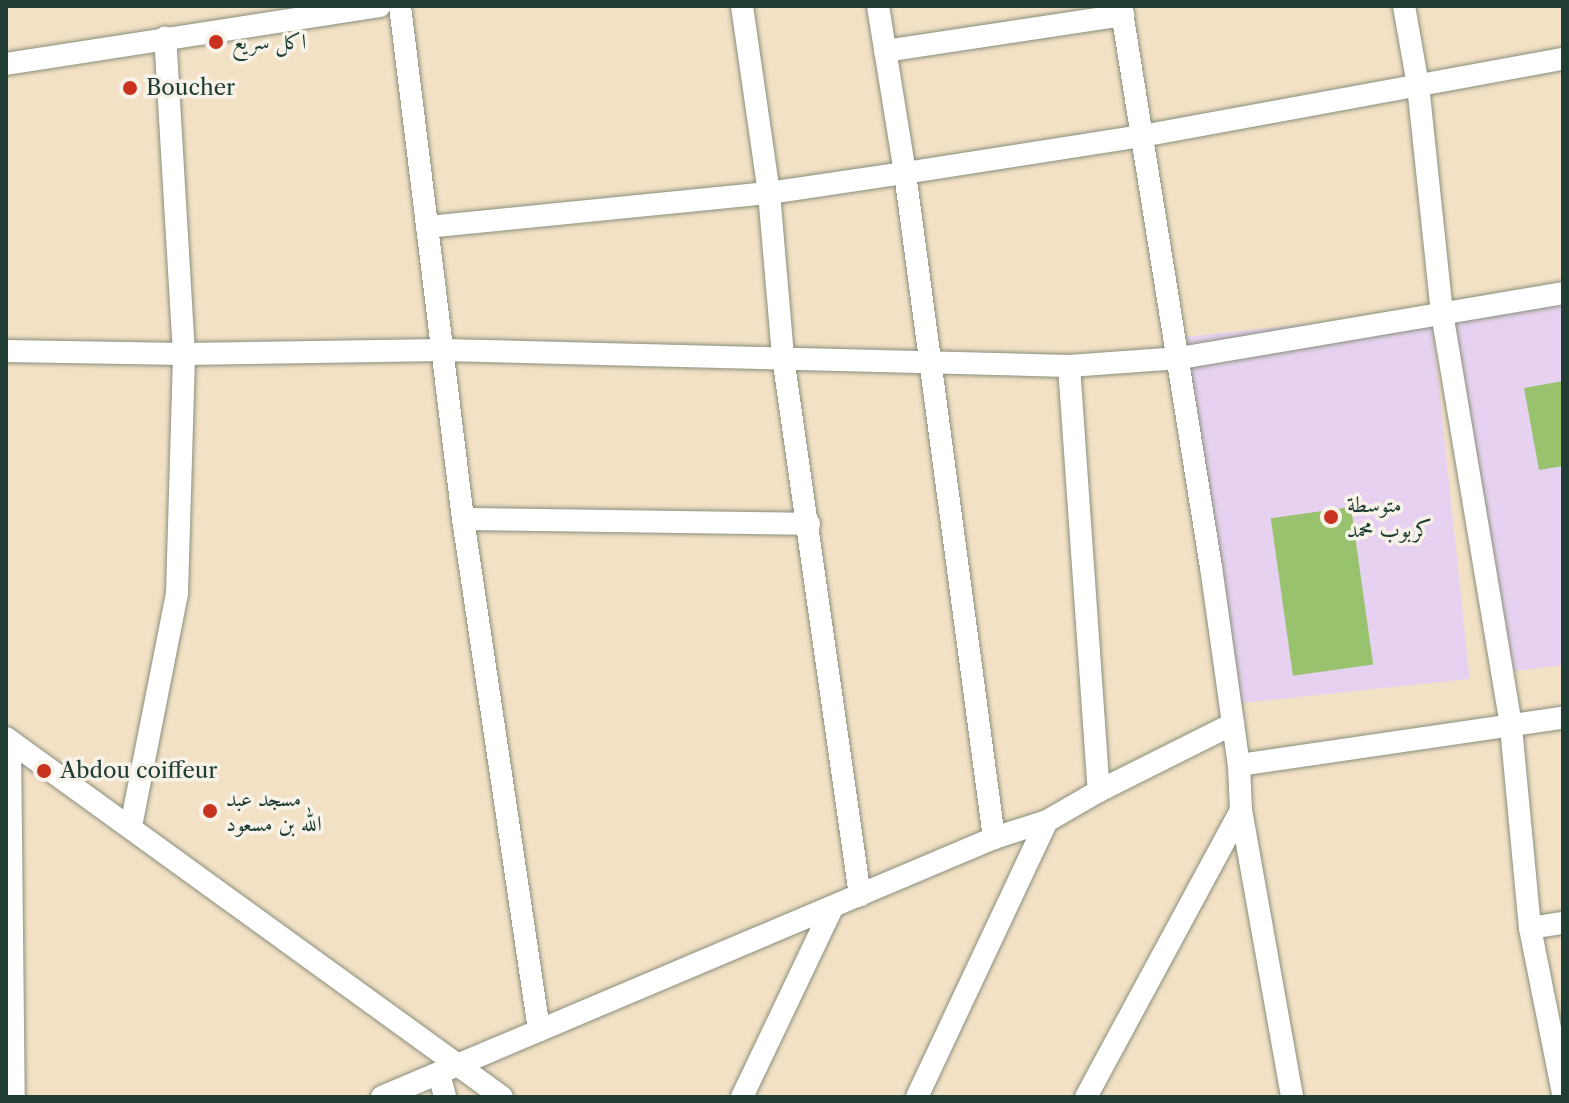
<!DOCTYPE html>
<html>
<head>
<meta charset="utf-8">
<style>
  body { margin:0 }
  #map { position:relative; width:1569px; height:1103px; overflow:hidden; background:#f3e1c6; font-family:"Libre Caslon Text",Amiri,serif }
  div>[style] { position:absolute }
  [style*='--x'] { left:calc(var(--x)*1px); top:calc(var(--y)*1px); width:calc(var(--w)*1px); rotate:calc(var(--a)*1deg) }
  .built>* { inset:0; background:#e6d2f0; transform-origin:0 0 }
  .green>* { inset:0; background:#99c26f; transform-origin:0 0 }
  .roads { filter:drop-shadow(0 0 2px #898f7d) drop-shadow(0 0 2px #898f7d) }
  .street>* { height:22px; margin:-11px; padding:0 11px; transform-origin:11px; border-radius:11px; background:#fff }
  .dots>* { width:22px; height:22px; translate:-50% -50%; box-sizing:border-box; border:4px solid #f7f3e8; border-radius:50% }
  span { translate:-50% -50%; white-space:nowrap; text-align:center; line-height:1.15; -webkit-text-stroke:7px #f7f3e8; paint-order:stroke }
  .poi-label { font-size:22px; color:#1f3d34 }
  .left { translate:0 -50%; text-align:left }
  .frame { position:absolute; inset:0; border:8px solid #1f3d34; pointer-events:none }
</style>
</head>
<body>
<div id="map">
  <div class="built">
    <div style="clip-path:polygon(1563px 294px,1563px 665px,1508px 672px,1445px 307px)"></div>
    <div style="left:1431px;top:311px;width:370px;height:246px;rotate:84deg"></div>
  </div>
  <div class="green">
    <div style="clip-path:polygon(1563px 381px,1563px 466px,1539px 470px,1524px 388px)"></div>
    <div style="left:1351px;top:507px;width:159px;height:81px;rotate:82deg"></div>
  </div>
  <div class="roads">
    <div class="street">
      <div style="--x:400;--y:6;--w:517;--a:83"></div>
      <div style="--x:463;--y:519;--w:517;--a:81.54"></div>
      <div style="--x:742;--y:6;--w:189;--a:81.8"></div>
      <div style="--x:769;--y:193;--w:165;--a:85.1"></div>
      <div style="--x:783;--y:357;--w:544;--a:81.87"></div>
      <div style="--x:878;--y:6;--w:169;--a:80.8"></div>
      <div style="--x:905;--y:173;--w:671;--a:82.38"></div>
      <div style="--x:1121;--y:6;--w:568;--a:80.89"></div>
      <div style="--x:1211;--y:567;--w:200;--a:82"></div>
      <div style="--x:1239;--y:765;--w:45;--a:87.5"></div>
      <div style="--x:1241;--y:810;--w:291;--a:79.9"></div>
      <div style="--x:1404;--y:6;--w:80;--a:80"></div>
      <div style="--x:1418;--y:85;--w:229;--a:84"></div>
      <div style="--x:1442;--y:313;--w:420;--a:80.5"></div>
      <div style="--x:1511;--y:727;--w:202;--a:84.6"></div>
      <div style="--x:1530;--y:928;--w:168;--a:78.7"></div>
      <div style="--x:885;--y:51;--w:241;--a:-8.6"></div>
      <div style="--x:6;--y:64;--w:378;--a:-8.8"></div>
      <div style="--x:427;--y:227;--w:344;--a:-5.7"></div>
      <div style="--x:769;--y:193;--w:137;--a:-8.4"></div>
      <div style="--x:905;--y:173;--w:240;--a:-8.9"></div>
      <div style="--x:1142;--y:136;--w:428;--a:-10.4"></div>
      <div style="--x:6;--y:351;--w:178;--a:1"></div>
      <div style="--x:184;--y:354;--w:259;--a:-0.9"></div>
      <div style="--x:443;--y:350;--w:626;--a:1.46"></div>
      <div style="--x:1069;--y:366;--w:111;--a:-4.1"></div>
      <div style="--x:1180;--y:358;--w:388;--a:-9.6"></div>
      <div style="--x:1069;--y:366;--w:426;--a:86"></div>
      <div style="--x:463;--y:519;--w:346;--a:0.8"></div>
      <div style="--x:6;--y:738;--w:612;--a:35.9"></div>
      <div style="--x:10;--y:741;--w:356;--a:89.4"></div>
      <div style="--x:1239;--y:765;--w:327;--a:-8.3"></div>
      <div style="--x:131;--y:826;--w:237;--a:-78.8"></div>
      <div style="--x:177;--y:593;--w:239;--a:-88.3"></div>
      <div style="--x:184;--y:354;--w:317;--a:-93.4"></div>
      <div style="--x:1530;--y:928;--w:33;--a:-9"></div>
      <div style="--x:439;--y:1074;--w:24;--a:75"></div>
      <div style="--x:382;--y:1097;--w:665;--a:-22.94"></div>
      <div style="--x:994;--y:838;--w:56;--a:-17.8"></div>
      <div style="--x:1047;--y:821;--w:60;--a:-30"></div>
      <div style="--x:1099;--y:791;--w:150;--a:-26.6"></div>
      <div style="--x:742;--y:1097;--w:209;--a:-64.5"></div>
      <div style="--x:917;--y:1097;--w:305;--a:-64.8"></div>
      <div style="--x:1086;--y:1097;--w:326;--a:-61.6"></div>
    </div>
  </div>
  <div class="dots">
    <div style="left:216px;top:42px;background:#c8321e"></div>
    <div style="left:130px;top:88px;background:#c8321e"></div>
    <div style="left:1331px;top:517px;background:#c8321e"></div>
    <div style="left:44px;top:771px;background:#c8321e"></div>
    <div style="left:210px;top:811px;background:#c8321e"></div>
  </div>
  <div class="poi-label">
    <span class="left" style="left:232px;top:42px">اكل سريع</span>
    <span class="left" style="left:146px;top:88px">Boucher</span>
    <span class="left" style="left:1347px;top:517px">متوسطة<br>كربوب محمد</span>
    <span class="left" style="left:60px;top:771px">Abdou coiffeur</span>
    <span class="left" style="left:226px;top:811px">مسجد عبد<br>الله بن مسعود</span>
  </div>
  <div class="frame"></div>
</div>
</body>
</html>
